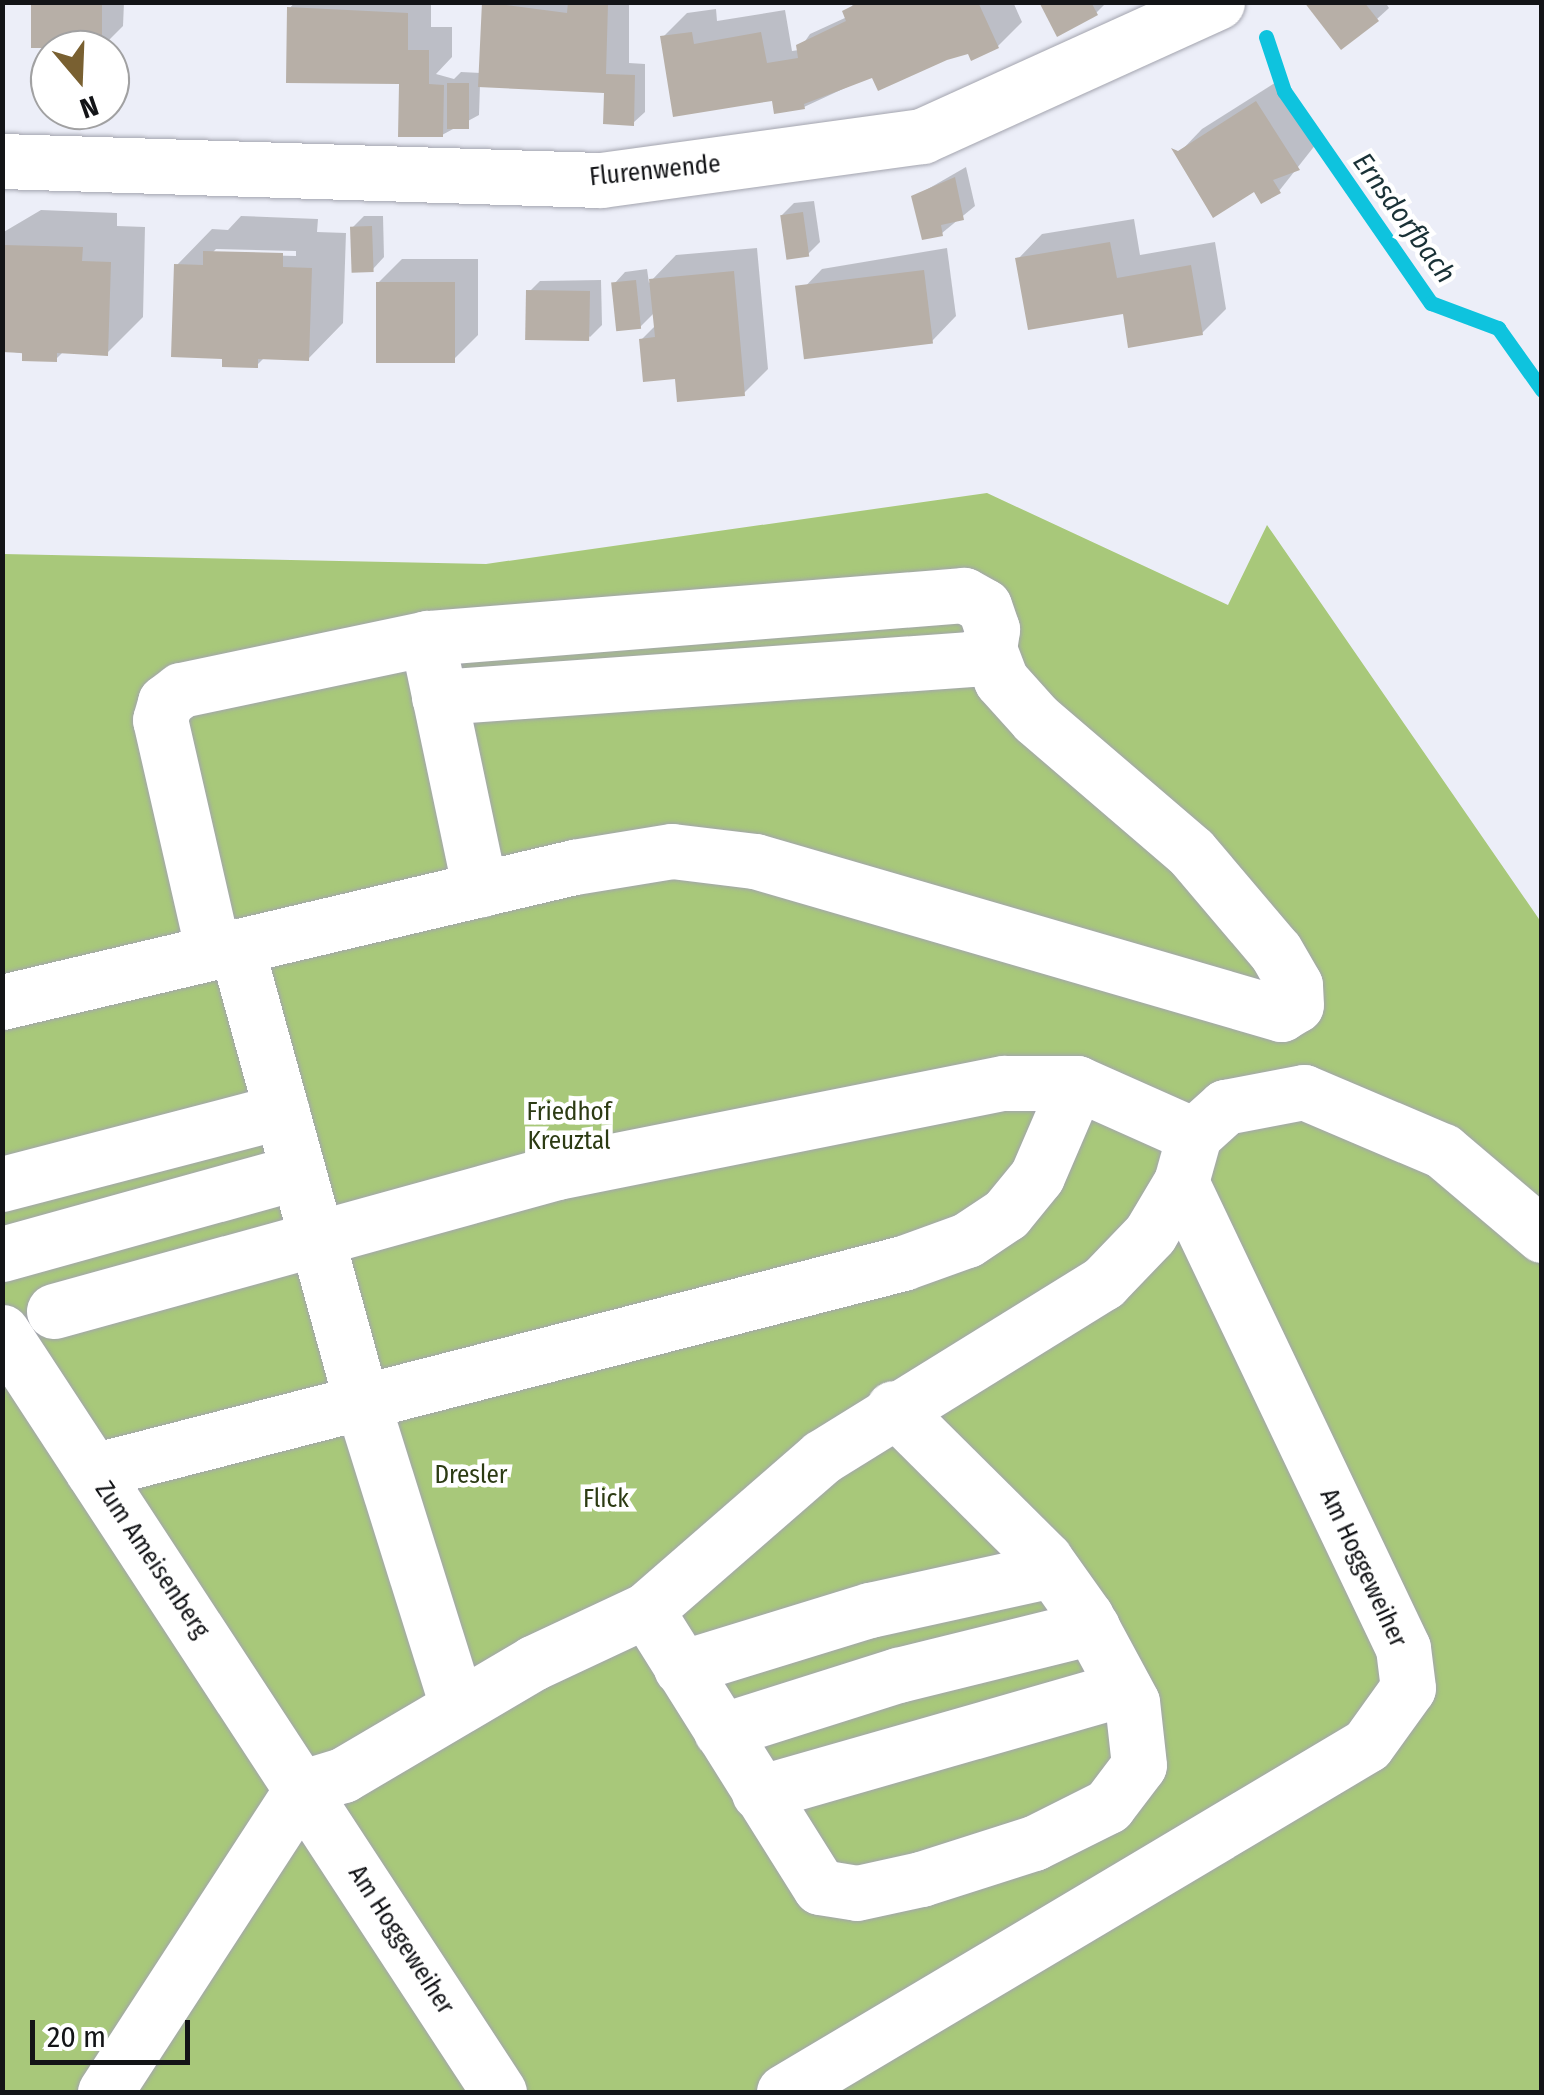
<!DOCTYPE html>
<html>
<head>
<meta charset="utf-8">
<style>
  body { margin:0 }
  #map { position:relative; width:1544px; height:2095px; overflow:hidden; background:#eceef8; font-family:"Fira Sans Condensed",sans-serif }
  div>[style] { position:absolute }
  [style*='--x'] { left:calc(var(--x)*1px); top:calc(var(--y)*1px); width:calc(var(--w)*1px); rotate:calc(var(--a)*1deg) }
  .green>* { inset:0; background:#a8c87a }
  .shadow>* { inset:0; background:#0003 }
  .stream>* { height:15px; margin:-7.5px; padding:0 7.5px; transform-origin:7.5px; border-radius:7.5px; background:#0ec3de }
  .building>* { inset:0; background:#b7afa7; transform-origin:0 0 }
  .roads { filter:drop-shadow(0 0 2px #a3a4ae) drop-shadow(0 0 2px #a3a4ae) }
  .minor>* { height:55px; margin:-27.5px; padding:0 27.5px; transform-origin:27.5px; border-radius:27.5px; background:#fff }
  span { translate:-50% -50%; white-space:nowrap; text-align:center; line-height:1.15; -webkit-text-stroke:9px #fff; paint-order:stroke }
  .street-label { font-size:25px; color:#131417 }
  .park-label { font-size:25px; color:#2c3b13 }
  .water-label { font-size:28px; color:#193136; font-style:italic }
  .frame { position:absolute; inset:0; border:5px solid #131417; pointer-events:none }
  .north { position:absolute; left:30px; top:30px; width:100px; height:100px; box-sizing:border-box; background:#fff; border:2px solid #a1a1a2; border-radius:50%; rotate:161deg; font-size:28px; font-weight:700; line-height:40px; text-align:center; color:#131417 }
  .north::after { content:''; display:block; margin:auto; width:35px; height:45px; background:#796031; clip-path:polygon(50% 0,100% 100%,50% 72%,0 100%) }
  .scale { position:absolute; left:30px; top:2020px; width:160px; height:45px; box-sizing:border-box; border:5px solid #131417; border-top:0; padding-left:12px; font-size:30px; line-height:35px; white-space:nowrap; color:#131417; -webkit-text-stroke:8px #fff; paint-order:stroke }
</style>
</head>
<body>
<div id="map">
  <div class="green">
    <div style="clip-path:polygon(987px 493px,1228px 605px,1267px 525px,1541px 922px,1541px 2092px,3px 2092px,3px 554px,486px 564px)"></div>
  </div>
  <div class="shadow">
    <div style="clip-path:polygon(36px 2px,124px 2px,123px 26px,99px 50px,59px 50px)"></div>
    <div style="clip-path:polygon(295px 2px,431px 2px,431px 27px,452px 27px,452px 57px,436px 74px,454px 79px,461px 72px,481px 73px,484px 2px,629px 2px,629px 63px,645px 64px,645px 112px,633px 123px,608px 91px,480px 84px,479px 115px,442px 135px,402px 85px,290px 8px)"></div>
    <div style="clip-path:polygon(854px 2px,1013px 2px,1022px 22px,998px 46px,873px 75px,804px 107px,774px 98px,663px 37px,687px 13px,716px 9px,717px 21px,785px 10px,792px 51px,799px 50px,810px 34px,847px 17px)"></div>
    <div style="clip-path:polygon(1041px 2px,1107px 2px,1096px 13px)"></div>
    <div style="clip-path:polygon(1307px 2px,1385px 2px,1389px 8px,1377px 19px)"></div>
    <div style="clip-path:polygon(1281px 79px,1320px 139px,1279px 191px,1178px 154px,1202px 129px)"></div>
    <div style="clip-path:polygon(966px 167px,975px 206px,942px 233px,914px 197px)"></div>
    <div style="clip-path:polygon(814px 201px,820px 242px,808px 254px,782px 215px,794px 203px)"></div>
    <div style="clip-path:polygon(41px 210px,117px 213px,117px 226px,145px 227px,143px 317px,107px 353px,64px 351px,56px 359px,2px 350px,2px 233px)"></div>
    <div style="clip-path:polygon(evenodd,241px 216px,318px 219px,317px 232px,346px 233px,343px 323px,308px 359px,265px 357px,257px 365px,177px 265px,212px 229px,228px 230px,241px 216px,216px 249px,296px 251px,296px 256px,211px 254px,216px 249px)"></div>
    <div style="clip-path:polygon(364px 216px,383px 216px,384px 257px,373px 269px,352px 228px)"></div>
    <div style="clip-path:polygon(1134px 219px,1140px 255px,1215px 242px,1226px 309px,1202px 333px,1125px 311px,1018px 259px,1042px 234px)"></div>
    <div style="clip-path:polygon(757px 248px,768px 369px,744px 393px,642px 339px,656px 325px,655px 312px,640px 327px,614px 284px,625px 272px,647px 269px,649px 283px,676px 255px)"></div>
    <div style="clip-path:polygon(947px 248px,956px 316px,932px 341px,798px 294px,822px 269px)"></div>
    <div style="clip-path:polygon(402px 259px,478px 259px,478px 335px,454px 359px,378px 283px)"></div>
    <div style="clip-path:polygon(601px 280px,602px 325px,590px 337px,528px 293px,540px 281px)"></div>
  </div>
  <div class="stream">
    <div style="--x:1266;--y:37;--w:57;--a:71.6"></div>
    <div style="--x:1284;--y:91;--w:258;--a:55.3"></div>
    <div style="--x:1431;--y:303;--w:72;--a:20.5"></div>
    <div style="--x:1498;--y:328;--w:76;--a:54.6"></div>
  </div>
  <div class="building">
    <div style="left:31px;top:2px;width:71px;height:46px"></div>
    <div style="clip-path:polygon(482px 2px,567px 13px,568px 2px,608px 4px,606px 74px,635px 75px,634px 126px,603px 124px,604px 93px,478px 87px)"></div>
    <div style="clip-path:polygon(860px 2px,978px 2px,999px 48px,971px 61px,968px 54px,947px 60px,878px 91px,872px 78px,804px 104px,805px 109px,774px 114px,772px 101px,673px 117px,660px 36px,692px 32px,694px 44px,761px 32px,767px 63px,798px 58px,796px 45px,846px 21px,842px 11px)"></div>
    <div style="clip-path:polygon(1039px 2px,1091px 2px,1098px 15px,1057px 37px)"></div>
    <div style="clip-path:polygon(1304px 2px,1364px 2px,1379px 21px,1341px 50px)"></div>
    <div style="clip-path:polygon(287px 7px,408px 13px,408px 50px,429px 50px,429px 84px,444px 85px,443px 137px,398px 137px,399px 84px,286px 83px)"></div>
    <div style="left:447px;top:83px;width:22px;height:46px"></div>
    <div style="clip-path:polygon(1256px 101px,1300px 170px,1273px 180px,1281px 193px,1261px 204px,1254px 192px,1213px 218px,1171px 148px,1178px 151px)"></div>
    <div style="clip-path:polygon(955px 177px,964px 220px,941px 225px,943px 236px,922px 240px,911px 196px)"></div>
    <div style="left:803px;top:212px;width:45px;height:23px;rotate:82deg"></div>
    <div style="left:372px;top:226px;width:46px;height:22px;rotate:88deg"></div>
    <div style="clip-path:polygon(1110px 242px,1117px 278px,1191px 265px,1203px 335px,1128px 348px,1123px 314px,1028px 330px,1015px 258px)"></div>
    <div style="clip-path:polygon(3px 245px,83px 247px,82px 261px,111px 262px,108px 356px,57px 353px,57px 362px,22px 361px,22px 353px,2px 352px)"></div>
    <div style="clip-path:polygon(203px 251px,283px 253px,283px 267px,312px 268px,309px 361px,258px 359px,258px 368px,222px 367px,222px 359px,171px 357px,174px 264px,203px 265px)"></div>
    <div style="left:924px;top:270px;width:74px;height:130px;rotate:83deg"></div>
    <div style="clip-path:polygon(734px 271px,745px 396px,677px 402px,675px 379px,643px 382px,639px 339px,655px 337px,649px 279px)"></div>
    <div style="left:636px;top:280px;width:49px;height:25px;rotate:84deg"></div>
    <div style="left:376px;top:282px;width:79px;height:81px"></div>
    <div style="left:526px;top:290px;width:64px;height:50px;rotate:1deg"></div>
  </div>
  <div class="roads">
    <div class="minor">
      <div style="--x:2;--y:161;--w:599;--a:1.82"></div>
      <div style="--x:601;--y:180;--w:324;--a:-7.8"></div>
      <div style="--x:922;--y:136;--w:324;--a:-24.4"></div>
      <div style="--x:439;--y:697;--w:533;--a:-4.09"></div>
      <div style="--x:971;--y:659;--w:21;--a:-29"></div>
      <div style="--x:989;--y:649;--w:20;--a:-81"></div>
      <div style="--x:992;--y:629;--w:24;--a:-109"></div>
      <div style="--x:984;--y:606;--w:23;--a:-151"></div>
      <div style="--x:964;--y:595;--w:539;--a:175.42"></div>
      <div style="--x:427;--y:638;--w:257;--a:78.1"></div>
      <div style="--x:236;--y:946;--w:473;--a:74.6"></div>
      <div style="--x:362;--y:1402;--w:318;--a:72.6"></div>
      <div style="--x:213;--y:951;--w:237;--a:-102.9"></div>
      <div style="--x:160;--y:720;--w:19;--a:-74"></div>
      <div style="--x:165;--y:702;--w:20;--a:-37"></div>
      <div style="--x:181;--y:690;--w:251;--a:-11.9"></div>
      <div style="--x:2;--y:1002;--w:588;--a:-13.28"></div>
      <div style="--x:574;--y:867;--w:99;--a:-9.3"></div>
      <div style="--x:672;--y:851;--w:84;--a:6.9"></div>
      <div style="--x:755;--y:861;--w:548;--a:16.22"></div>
      <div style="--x:1281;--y:1014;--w:17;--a:-31"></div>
      <div style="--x:1296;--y:1005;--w:20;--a:-93"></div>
      <div style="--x:1295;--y:985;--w:39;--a:-120"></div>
      <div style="--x:1275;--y:951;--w:130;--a:-130.3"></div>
      <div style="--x:1191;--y:852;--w:204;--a:-139.4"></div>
      <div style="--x:1036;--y:719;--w:52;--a:-131.9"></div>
      <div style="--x:1001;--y:680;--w:33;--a:-111"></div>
      <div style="--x:2;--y:1184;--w:289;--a:-14.6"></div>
      <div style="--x:2;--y:1254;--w:307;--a:-15.5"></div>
      <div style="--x:54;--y:1311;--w:522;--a:-15.45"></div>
      <div style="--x:557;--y:1172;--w:456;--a:-11.3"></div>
      <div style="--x:1004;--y:1083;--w:73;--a:0"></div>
      <div style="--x:1077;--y:1083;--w:128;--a:24"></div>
      <div style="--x:2;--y:1332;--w:908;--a:56.82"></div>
      <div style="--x:93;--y:1471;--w:836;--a:-14.4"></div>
      <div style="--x:903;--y:1263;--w:68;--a:-19.8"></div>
      <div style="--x:967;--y:1240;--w:47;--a:-33.7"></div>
      <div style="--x:1006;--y:1214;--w:49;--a:-50.8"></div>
      <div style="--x:1037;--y:1176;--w:101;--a:-66.7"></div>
      <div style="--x:646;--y:1610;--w:327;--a:57.9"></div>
      <div style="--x:820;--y:1887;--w:37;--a:9"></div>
      <div style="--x:857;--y:1893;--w:66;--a:-12.3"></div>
      <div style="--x:921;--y:1879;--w:119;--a:-17.7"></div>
      <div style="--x:1034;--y:1843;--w:83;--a:-26.6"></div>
      <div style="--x:1108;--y:1806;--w:51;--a:-52.9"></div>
      <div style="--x:1139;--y:1765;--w:63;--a:-96.3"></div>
      <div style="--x:1132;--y:1702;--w:97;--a:-118.4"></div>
      <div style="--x:1086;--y:1617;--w:71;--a:-125.3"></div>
      <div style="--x:1045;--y:1559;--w:214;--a:-135.2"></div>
      <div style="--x:681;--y:1668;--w:198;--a:-17.1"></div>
      <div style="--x:870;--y:1610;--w:186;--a:-12.4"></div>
      <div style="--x:721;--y:1731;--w:186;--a:-17.6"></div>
      <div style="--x:898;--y:1675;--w:200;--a:-13.9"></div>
      <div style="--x:759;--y:1793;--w:380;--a:-16"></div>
      <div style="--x:105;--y:2092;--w:364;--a:-57"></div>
      <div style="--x:303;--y:1787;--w:42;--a:-16.7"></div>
      <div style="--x:343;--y:1775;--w:221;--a:-30.5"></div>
      <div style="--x:533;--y:1663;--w:125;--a:-25.1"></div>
      <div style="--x:646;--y:1610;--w:233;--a:-41"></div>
      <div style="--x:822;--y:1457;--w:331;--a:-31.8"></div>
      <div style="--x:1103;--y:1283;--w:68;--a:-46.2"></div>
      <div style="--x:1150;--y:1234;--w:61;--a:-59.2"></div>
      <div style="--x:784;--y:2092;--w:678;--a:-30.76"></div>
      <div style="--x:1367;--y:1745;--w:70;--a:-54.3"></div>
      <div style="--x:1408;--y:1688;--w:40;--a:-97.1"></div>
      <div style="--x:1403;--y:1648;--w:516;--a:-115.47"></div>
      <div style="--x:1181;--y:1182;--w:49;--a:-74.5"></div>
      <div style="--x:1194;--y:1135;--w:42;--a:-42.1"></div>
      <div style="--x:1225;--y:1107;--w:80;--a:-10.8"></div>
      <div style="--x:1304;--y:1092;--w:151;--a:23"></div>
      <div style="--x:1443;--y:1151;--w:130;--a:40.3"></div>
    </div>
  </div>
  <div class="street-label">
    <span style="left:655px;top:171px;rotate:-6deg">Flurenwende</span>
    <span style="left:152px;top:1560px;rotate:56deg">Zum Ameisenberg</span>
    <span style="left:1363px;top:1568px;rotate:65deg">Am Hoggeweiher</span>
    <span style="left:401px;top:1940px;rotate:57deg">Am Hoggeweiher</span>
  </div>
  <div class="park-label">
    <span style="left:569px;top:1127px">Friedhof<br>Kreuztal</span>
    <span style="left:471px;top:1475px">Dresler</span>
    <span style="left:606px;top:1499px">Flick</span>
  </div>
  <div class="water-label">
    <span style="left:1404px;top:218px;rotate:54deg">Ernsdorfbach</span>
  </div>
  <div class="frame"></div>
  <div class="north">N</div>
  <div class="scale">20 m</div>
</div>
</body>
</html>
